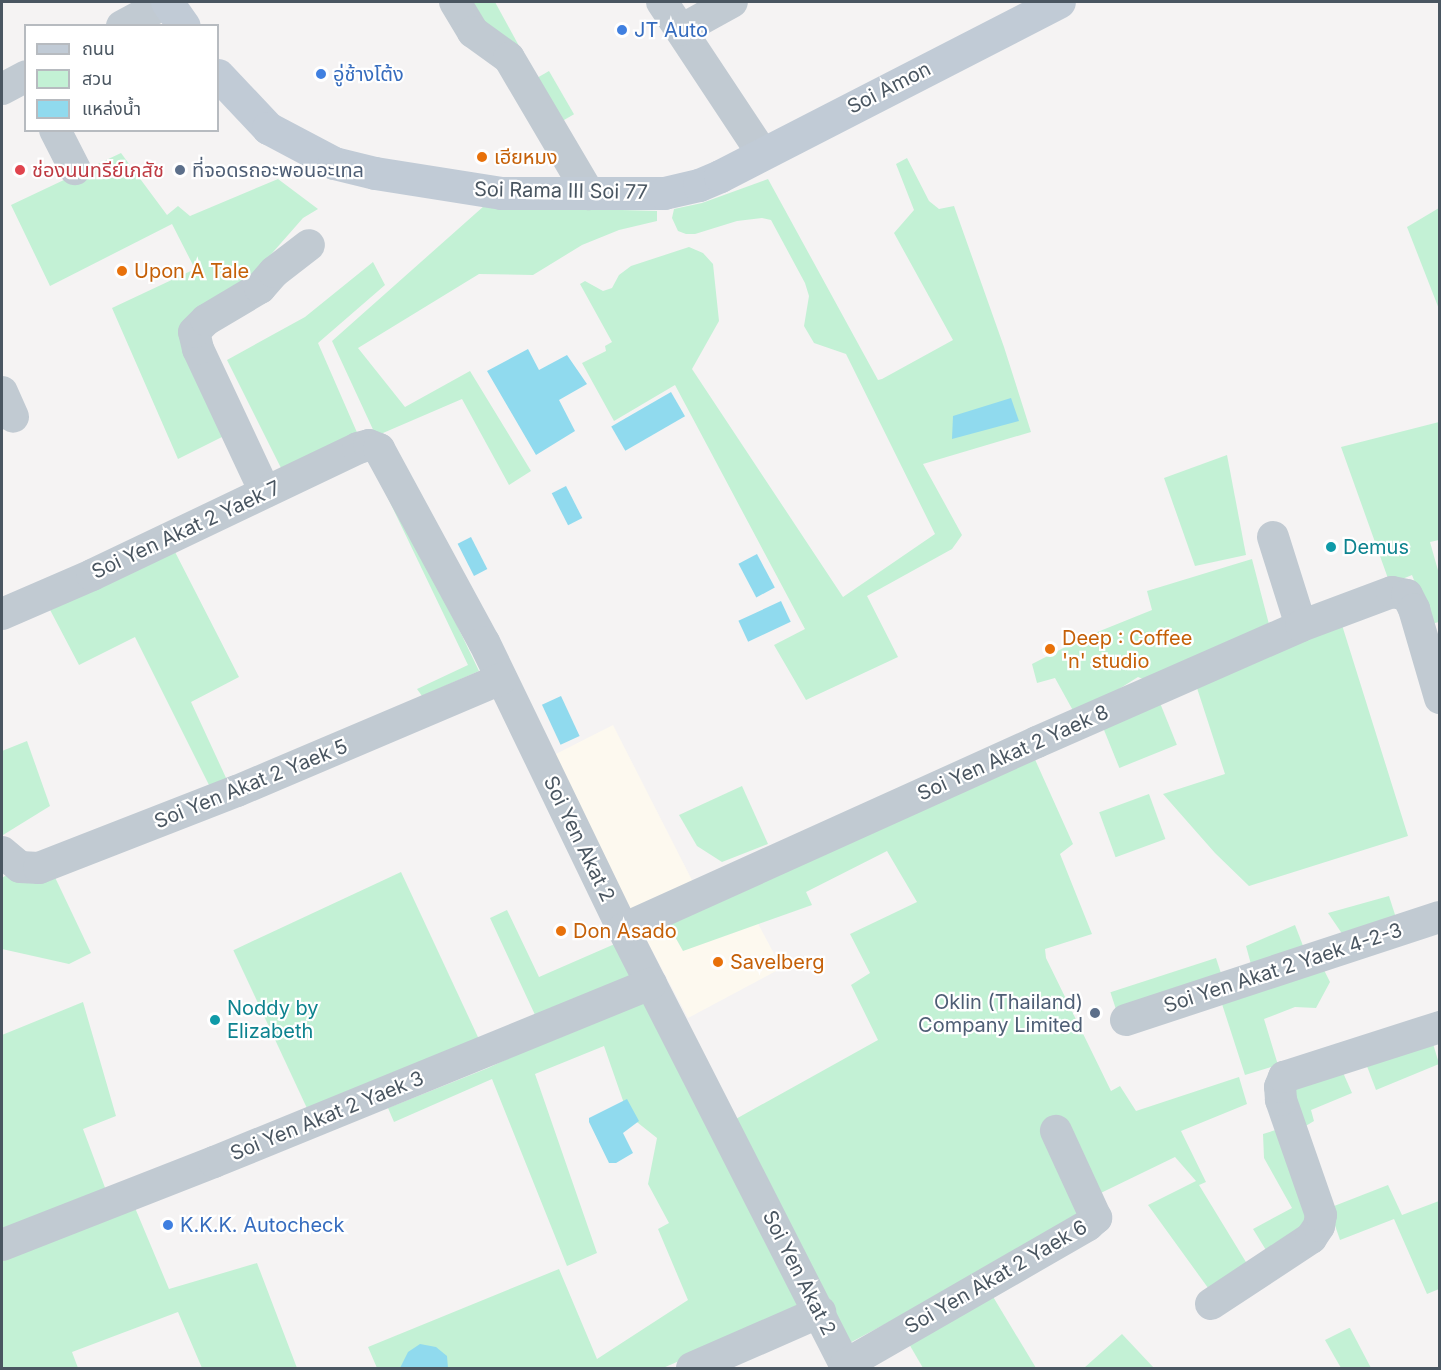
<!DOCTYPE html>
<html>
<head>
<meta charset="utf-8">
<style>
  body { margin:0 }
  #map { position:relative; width:1441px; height:1370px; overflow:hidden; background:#f5f3f3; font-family:Inter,"Noto Sans Thai",sans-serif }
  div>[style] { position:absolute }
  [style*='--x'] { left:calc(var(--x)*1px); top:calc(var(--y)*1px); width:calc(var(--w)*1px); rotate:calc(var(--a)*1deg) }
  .commercial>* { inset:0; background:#fdf9ef; transform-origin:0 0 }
  .green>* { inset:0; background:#c3f1d5; transform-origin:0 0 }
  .water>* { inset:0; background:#90daee; transform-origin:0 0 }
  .street>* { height:32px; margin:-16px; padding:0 16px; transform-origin:16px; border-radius:16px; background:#c1cad2 }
  .secondary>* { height:33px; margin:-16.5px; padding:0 16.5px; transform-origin:16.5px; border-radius:16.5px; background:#c1cbd6 }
  .dots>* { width:16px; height:16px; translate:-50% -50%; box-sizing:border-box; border:3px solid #fff; border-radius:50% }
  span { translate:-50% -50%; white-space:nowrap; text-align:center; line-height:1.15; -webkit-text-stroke:4.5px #fff; paint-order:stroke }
  .shop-label { font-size:20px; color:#366cbe }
  .left { translate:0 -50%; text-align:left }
  .street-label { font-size:20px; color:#4a5661 }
  .food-label { font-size:20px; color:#c56008 }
  .health-label { font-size:20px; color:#be3a42 }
  .service-label { font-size:20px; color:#4e5e75 }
  .right { translate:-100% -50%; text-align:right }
  .culture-label { font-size:20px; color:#0d838f }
  .frame { position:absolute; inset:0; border:3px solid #4a5661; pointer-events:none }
  .legend { position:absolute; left:24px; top:24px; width:195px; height:108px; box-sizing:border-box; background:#fff; border:2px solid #b7bbc0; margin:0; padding:8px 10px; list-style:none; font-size:18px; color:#4a5661 }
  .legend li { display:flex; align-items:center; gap:12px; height:30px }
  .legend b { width:30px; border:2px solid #b7bbc0 }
</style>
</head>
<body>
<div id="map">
  <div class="commercial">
    <div style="left:613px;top:725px;width:184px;height:68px;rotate:63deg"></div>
    <div style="left:738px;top:886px;width:93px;height:106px;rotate:62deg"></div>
  </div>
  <div class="green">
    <div style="clip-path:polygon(462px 2px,495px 2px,525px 57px)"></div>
    <div style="left:549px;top:71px;width:50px;height:25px;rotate:60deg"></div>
    <div style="clip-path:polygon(121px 153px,167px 215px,178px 206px,190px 216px,278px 179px,318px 209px,303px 218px,245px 284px,188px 327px,232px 432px,178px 459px,112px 308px,195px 269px,172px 224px,50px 286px,11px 205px)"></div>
    <div style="clip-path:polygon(907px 158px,929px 201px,939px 209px,954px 206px,1004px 347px,1031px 432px,923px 464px,962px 535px,952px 549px,867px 596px,898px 657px,806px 700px,774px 645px,805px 629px,675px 385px,614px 421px,582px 363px,606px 351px,605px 346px,612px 342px,580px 284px,585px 281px,603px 291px,612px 288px,619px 275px,631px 266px,689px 247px,703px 253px,713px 264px,719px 321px,692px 369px,843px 597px,935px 534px,846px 354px,814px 343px,804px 326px,809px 296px,805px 283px,771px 220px,762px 218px,737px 221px,695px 234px,686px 234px,678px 231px,672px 218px,674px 209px,702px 203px,768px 179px,878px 380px,882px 379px,953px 340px,894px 233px,914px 210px,896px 164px)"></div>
    <div style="clip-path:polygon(484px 206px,657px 211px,657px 221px,619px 230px,582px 245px,533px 275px,479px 274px,358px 348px,405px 407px,470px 371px,531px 471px,509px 485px,462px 399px,376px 436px,332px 341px)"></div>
    <div style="clip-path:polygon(1439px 208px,1439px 309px,1407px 227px)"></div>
    <div style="clip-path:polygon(373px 262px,385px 285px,318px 343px,359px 437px,283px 472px,227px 360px,305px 317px)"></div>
    <div style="clip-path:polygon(1439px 422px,1439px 540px,1430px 542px,1439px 574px,1439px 622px,1431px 624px,1412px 575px,1390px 584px,1341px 447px)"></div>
    <div style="clip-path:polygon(1227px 455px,1246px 555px,1195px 566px,1164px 478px)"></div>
    <div style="clip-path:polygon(385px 492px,393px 492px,479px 671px,422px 696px,417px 689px,468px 665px)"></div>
    <div style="clip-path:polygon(173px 548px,239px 677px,191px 702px,227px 780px,210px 787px,135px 637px,79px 665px,48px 606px)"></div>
    <div style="clip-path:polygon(1252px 559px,1271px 632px,1150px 682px,1138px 677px,1076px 716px,1055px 678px,1037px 683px,1032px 664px,1085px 637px,1152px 610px,1147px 591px)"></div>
    <div style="clip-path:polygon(1342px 625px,1408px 836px,1249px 886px,1215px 853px,1163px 794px,1225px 774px,1196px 685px)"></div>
    <div style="left:1160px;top:703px;width:45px;height:62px;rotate:68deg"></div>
    <div style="clip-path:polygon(27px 741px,50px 806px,3px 835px,2px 751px)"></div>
    <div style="clip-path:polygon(1033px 755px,1073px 844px,1060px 854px,1092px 934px,1045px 949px,1046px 958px,1111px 1091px,1120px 1086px,1136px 1111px,1239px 1077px,1247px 1104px,1181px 1131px,1206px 1182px,1199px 1185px,1249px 1267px,1211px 1292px,1148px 1205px,1196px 1181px,1175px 1157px,1076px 1205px,1082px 1219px,844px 1346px,734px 1120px,878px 1040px,851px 985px,870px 973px,850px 934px,917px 902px,887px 851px,806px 892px,812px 905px,683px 951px,665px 919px)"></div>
    <div style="clip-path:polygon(742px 786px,768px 844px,722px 862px,697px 846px,679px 815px)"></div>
    <div style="left:1149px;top:794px;width:48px;height:53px;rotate:70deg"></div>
    <div style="clip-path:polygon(52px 871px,91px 953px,69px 964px,2px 949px,2px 878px,8px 874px)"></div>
    <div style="left:401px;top:872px;width:187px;height:185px;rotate:65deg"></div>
    <div style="clip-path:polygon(1389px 896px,1397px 921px,1345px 938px,1328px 913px)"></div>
    <div style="clip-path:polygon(507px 910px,539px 977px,617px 943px,635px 979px,536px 1017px,490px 918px)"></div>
    <div style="clip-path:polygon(1295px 925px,1305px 951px,1252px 968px,1246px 946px)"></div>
    <div style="left:1216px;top:958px;width:20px;height:111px;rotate:72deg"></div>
    <div style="clip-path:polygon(1323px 968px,1330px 982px,1316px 1008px,1295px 1007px,1264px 1019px,1278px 1065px,1245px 1075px,1221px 1001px)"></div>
    <div style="clip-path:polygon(643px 996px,806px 1306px,663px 1368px,377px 1368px,368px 1347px,559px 1269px,597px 1359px,688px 1300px,658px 1229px,669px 1223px,648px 1184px,657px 1138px,628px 1115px,604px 1046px,535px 1074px,597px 1253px,567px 1266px,492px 1079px,394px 1122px,388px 1108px,488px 1068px)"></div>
    <div style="clip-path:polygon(83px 1002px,116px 1116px,83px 1129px,107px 1193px,2px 1234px,2px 1035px)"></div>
    <div style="clip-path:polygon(1432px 1040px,1439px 1064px,1376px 1090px,1365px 1061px)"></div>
    <div style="clip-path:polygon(1341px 1068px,1352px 1093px,1311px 1110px,1314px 1121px,1299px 1130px,1286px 1091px)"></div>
    <div style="clip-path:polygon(1282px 1128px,1315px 1218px,1269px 1255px,1253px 1229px,1292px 1208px,1264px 1158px,1263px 1134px)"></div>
    <div style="clip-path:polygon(1388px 1185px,1402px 1215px,1439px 1201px,1439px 1289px,1427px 1294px,1394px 1219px,1340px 1240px,1329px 1208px)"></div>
    <div style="clip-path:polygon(133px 1203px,169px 1289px,257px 1263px,297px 1368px,202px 1368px,178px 1312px,72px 1352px,78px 1368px,2px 1368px,2px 1258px)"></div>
    <div style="clip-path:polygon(989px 1290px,1036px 1368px,923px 1368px,905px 1337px)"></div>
    <div style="clip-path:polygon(1349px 1328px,1350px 1328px,1371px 1368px,1341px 1368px,1325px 1340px)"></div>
    <div style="clip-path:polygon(1122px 1334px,1154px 1368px,1084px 1368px)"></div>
  </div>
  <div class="water">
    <div style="clip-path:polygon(528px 349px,539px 370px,567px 355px,587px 384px,559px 400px,575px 431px,536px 455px,487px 371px)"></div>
    <div style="left:671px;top:392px;width:28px;height:69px;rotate:60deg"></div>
    <div style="clip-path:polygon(1011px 398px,1019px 421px,952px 439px,953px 416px)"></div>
    <div style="left:566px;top:486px;width:36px;height:16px;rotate:63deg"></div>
    <div style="left:471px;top:537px;width:36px;height:15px;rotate:63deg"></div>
    <div style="left:757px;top:554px;width:38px;height:21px;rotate:62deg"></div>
    <div style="left:781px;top:601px;width:23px;height:47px;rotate:65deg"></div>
    <div style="left:561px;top:696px;width:44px;height:21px;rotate:65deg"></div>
    <div style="clip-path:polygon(627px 1099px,639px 1121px,623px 1133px,633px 1153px,616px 1163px,609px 1163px,589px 1122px,589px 1118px)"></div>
    <div style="clip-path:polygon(420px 1344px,436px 1347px,447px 1356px,448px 1368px,400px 1368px,408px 1352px)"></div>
  </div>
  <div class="street">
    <div style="--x:455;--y:2;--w:35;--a:59"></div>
    <div style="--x:473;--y:32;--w:44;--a:35.8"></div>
    <div style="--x:509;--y:58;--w:158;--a:59.5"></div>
    <div style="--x:662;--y:2;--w:181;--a:56.5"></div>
    <div style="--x:122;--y:26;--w:51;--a:-28.1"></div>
    <div style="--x:681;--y:30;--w:58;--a:-28.8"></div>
    <div style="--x:2;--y:89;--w:27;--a:-28"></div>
    <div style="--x:55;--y:130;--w:44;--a:62.9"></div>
    <div style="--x:2;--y:392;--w:27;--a:66"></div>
    <div style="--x:265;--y:492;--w:158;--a:-115.1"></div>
    <div style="--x:198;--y:349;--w:17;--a:-103"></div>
    <div style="--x:194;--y:332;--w:17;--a:-45"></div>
    <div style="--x:206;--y:320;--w:63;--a:-30.7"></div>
    <div style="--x:260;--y:288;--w:21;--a:-49"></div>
    <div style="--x:274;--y:272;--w:44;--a:-37.6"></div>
    <div style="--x:1273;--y:537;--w:93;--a:72.5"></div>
    <div style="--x:2;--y:614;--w:98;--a:-23.4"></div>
    <div style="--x:92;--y:575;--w:295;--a:-25.5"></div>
    <div style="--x:358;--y:448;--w:11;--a:-15"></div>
    <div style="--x:369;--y:445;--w:11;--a:22"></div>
    <div style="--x:379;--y:449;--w:220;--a:61.5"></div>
    <div style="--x:484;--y:642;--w:319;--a:64.2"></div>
    <div style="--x:623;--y:929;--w:493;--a:63"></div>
    <div style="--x:2;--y:852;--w:23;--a:40"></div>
    <div style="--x:20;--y:867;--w:19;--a:3"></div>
    <div style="--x:39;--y:868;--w:212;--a:-21.3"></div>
    <div style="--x:237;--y:791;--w:287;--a:-23"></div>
    <div style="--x:623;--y:929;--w:454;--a:-24.3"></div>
    <div style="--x:1037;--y:742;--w:288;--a:-23.7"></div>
    <div style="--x:1301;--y:626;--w:97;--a:-20.5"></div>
    <div style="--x:1392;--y:592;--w:15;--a:11"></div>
    <div style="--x:1407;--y:595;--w:16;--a:63"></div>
    <div style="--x:1414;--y:609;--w:93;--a:73.7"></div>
    <div style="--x:1126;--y:1020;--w:330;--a:-18.2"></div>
    <div style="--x:2;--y:1245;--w:228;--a:-21.4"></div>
    <div style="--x:214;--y:1162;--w:472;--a:-22.2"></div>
    <div style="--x:1211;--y:1304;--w:120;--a:-33.4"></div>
    <div style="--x:1311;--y:1238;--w:14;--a:-56"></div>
    <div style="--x:1319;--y:1226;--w:11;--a:-80"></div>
    <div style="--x:1321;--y:1215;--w:122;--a:-109.2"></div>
    <div style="--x:1281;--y:1100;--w:13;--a:-94"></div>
    <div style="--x:1280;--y:1087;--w:11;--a:-68"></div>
    <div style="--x:1284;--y:1077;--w:164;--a:-17.8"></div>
    <div style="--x:845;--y:1365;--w:280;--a:-29.9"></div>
    <div style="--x:1088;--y:1225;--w:11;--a:-41"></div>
    <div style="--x:1096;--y:1218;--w:96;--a:-114.7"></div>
    <div style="--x:692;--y:1368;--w:140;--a:-23.6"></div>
  </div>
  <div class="secondary">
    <div style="--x:167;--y:2;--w:29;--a:55"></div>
    <div style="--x:218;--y:75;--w:73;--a:46.7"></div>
    <div style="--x:268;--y:128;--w:75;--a:27.9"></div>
    <div style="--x:334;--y:163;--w:42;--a:13.7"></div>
    <div style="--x:375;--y:173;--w:128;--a:9"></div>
    <div style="--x:501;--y:193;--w:163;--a:0"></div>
    <div style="--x:664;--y:193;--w:36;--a:-13"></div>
    <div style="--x:699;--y:185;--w:23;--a:-23"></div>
    <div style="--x:720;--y:176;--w:381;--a:-27.2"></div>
  </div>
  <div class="dots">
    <div style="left:622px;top:30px;background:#3f7fe0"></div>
    <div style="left:321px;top:74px;background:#3f7fe0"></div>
    <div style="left:482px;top:157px;background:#e8710a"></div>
    <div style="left:20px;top:170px;background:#e0444e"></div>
    <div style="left:180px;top:170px;background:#5c6f8a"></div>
    <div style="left:122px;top:271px;background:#e8710a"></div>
    <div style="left:1331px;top:547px;background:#0f9aa8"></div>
    <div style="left:1050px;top:649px;background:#e8710a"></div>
    <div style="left:561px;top:931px;background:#e8710a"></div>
    <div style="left:718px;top:962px;background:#e8710a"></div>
    <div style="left:1095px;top:1013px;background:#5c6f8a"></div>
    <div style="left:215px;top:1020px;background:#0f9aa8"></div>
    <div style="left:168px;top:1225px;background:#3f7fe0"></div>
  </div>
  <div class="shop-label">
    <span class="left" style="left:634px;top:30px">JT Auto</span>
    <span class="left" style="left:333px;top:74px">อู่ช้างโต้ง</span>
    <span class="left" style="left:180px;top:1225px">K.K.K. Autocheck</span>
  </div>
  <div class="street-label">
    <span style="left:889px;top:88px;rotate:-27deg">Soi Amon</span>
    <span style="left:561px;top:191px;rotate:1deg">Soi Rama III Soi 77</span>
    <span style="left:186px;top:530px;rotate:-25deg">Soi Yen Akat 2 Yaek 7</span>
    <span style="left:1013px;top:753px;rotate:-24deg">Soi Yen Akat 2 Yaek 8</span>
    <span style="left:251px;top:784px;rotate:-22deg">Soi Yen Akat 2 Yaek 5</span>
    <span style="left:579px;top:839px;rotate:64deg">Soi Yen Akat 2</span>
    <span style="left:1283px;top:968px;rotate:-18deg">Soi Yen Akat 2 Yaek 4-2-3</span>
    <span style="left:327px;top:1116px;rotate:-22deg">Soi Yen Akat 2 Yaek 3</span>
    <span style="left:799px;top:1273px;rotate:63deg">Soi Yen Akat 2</span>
    <span style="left:996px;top:1277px;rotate:-30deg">Soi Yen Akat 2 Yaek 6</span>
  </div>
  <div class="food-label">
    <span class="left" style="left:494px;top:157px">เฮียหมง</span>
    <span class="left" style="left:134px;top:271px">Upon A Tale</span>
    <span class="left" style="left:1062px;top:650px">Deep : Coffee<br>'n' studio</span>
    <span class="left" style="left:573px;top:931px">Don Asado</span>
    <span class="left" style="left:730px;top:962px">Savelberg</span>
  </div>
  <div class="health-label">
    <span class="left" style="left:32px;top:170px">ช่องนนทรีย์เภสัช</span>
  </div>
  <div class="service-label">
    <span class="left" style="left:192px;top:170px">ที่จอดรถอะพอนอะเทล</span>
    <span class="right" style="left:1083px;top:1014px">Oklin (Thailand)<br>Company Limited</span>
  </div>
  <div class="culture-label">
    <span class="left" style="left:1343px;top:547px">Demus</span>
    <span class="left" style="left:227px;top:1020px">Noddy by<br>Elizabeth</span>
  </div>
  <div class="frame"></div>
  <ul class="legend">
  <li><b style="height:8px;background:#c1cbd6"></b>ถนน</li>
  <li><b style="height:16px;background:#c3f1d5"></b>สวน</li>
  <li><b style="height:16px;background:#90daee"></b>แหล่งน้ำ</li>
  </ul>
</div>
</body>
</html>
